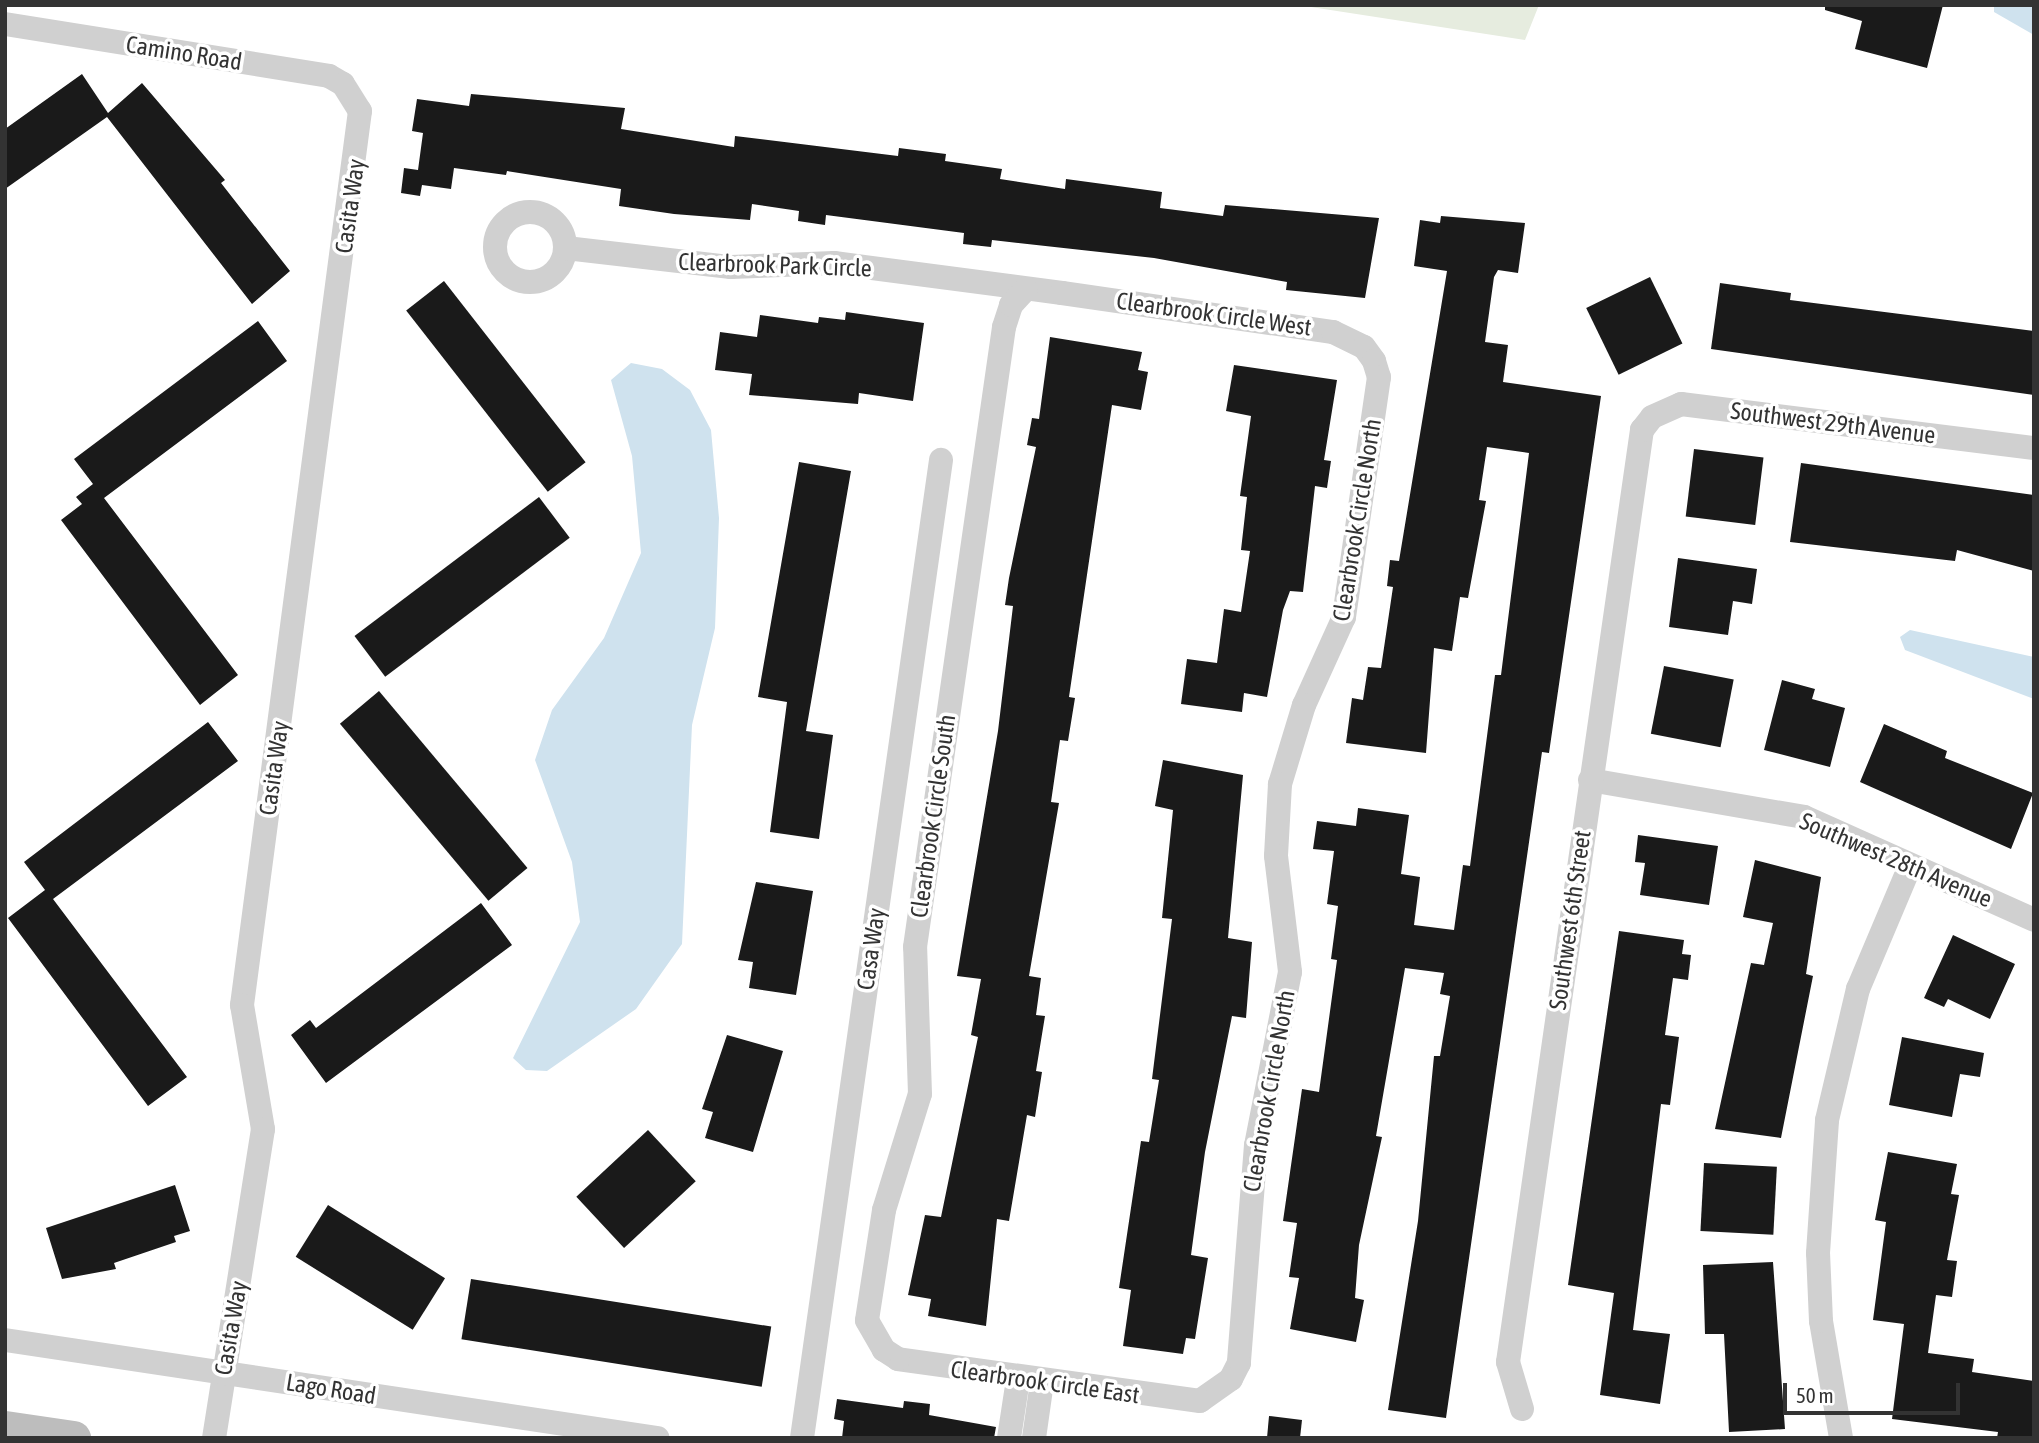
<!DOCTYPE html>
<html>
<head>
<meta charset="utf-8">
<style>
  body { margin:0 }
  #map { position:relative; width:2039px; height:1443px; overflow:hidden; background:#fff; font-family:"Asap Condensed",sans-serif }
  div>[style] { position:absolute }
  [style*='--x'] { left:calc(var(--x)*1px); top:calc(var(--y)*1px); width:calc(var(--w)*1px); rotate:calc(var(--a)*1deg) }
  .green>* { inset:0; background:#e6ecdf }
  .water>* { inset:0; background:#cfe2ee }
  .building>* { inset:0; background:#1a1a1a; transform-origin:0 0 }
  .street>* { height:24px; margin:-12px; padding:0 12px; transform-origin:12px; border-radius:12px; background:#d0d0d0 }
  .street>.ring { margin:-12px; padding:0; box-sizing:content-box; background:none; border:24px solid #d0d0d0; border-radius:50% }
  .secondary>* { height:35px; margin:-17.5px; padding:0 17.5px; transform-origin:17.5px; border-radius:17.5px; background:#bdbdbd }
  span { translate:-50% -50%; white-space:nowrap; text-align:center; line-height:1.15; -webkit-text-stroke:7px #fff; paint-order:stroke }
  .street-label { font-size:24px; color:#333 }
  .frame { position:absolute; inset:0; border:7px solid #333; pointer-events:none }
  .scale { position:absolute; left:1783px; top:1383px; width:177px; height:32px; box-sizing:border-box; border:4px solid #333; border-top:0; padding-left:9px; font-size:21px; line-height:24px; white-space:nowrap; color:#333; -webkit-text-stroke:5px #fff; paint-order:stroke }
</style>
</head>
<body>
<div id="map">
  <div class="green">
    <div style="clip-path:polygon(1298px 5px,1539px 5px,1525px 40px)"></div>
  </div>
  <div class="water">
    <div style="clip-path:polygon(1994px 5px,2034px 5px,2034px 35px,1994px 12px)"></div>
    <div style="clip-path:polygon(631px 363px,662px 369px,690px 390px,711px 430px,719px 518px,715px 628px,692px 725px,682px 944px,636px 1009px,547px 1071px,526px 1070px,513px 1058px,580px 922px,572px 862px,535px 760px,552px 710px,604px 638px,641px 553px,632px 456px,611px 380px)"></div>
    <div style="clip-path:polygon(1910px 630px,2034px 657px,2034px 699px,1905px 650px,1900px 637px)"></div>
  </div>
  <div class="building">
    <div style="clip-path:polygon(1825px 5px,1943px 5px,1927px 68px,1855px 49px,1862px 21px,1825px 10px)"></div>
    <div style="clip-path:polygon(82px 74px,108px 113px,142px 83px,225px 180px,221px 183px,290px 271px,252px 304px,107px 117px,5px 189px,5px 129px)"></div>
    <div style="clip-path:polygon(471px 94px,625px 108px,621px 129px,734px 147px,735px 136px,898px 156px,899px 148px,946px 154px,945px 161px,1002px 169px,1000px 179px,1065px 189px,1066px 179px,1162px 192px,1160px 208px,1223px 216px,1225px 205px,1379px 218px,1365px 298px,1286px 290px,1287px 282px,1154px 258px,992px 240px,991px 247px,963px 244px,964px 233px,826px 215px,825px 225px,798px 221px,799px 211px,752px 204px,750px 220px,674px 214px,619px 206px,621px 189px,507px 171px,506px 175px,454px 168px,451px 189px,422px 185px,420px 196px,401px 193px,404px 168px,418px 170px,423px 133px,412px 131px,417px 99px,469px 106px)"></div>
    <div style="clip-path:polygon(1441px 216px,1525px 223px,1518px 273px,1498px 270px,1494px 277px,1485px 342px,1508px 345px,1503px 382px,1601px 396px,1549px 753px,1542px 752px,1446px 1418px,1388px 1410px,1418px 1221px,1434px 1056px,1440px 1056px,1450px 996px,1440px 994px,1444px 973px,1405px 968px,1376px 1136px,1382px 1137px,1359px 1245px,1355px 1298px,1364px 1300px,1356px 1342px,1290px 1329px,1299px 1278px,1289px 1277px,1297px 1223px,1283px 1221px,1302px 1089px,1319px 1092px,1337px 960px,1331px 959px,1338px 906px,1327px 904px,1334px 851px,1313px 849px,1317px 821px,1356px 826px,1358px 808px,1409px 815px,1401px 874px,1420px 877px,1414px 925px,1454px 930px,1463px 865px,1470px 866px,1495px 675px,1501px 675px,1529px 453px,1487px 447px,1479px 500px,1486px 501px,1468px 598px,1460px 597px,1452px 651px,1434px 648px,1426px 753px,1346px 743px,1352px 698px,1363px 700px,1368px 667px,1381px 668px,1393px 587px,1387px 586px,1390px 560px,1399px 561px,1447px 271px,1414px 266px,1420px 220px,1440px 223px)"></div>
    <div style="left:1650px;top:277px;width:74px;height:71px;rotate:64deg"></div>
    <div style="left:444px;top:281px;width:230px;height:48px;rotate:52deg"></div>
    <div style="clip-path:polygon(1720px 283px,1791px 293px,1790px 300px,2034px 331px,2034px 395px,1711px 349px)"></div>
    <div style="clip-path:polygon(846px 312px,924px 323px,913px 401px,859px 393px,858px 404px,749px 395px,752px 374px,715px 370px,720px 332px,757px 337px,760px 315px,818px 323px,819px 317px,845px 320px)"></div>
    <div style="clip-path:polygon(258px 321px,287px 361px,104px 498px,238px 675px,200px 705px,61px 520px,82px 504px,76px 497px,93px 484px,74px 459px)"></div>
    <div style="clip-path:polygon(1050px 337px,1142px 352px,1138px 370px,1148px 372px,1141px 410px,1112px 405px,1069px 697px,1075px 698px,1068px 741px,1060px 740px,1051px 802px,1059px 803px,1029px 976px,1041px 978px,1036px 1015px,1045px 1016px,1036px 1071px,1042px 1072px,1035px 1117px,1027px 1115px,1009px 1221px,997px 1219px,986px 1326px,928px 1316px,931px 1299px,908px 1295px,925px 1215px,941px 1217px,978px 1037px,971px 1035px,981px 979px,957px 976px,998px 731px,1013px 606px,1005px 605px,1009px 578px,1036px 447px,1027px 445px,1032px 418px,1039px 419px)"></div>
    <div style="clip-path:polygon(1234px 365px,1337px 380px,1324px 460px,1331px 461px,1327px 488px,1315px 486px,1303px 592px,1290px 591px,1283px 610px,1267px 697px,1244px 693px,1242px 712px,1181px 704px,1187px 659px,1217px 663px,1224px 609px,1241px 612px,1250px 551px,1241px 550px,1247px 497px,1240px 496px,1251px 416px,1226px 411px)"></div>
    <div style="left:1694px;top:449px;width:70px;height:68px;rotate:7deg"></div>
    <div style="clip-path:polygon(799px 462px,851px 471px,806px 731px,833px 735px,819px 839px,770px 832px,787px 702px,758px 697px)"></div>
    <div style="clip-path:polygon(1801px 463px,2034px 495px,2034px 571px,1957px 550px,1955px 561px,1790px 542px)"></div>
    <div style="left:539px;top:497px;width:51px;height:231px;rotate:53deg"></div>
    <div style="clip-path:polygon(1678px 558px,1757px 569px,1752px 604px,1733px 601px,1728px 635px,1669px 627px)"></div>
    <div style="left:1664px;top:666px;width:71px;height:69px;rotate:11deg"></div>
    <div style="clip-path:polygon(1782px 680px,1815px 689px,1812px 699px,1845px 708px,1830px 767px,1764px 750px)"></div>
    <div style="left:379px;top:691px;width:231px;height:51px;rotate:50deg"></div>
    <div style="clip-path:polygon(208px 722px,238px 761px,53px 899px,187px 1077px,148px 1106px,8px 918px,45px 890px,24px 862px)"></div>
    <div style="clip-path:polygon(1884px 724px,1947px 751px,1945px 758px,2033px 793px,2011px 849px,1860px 782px)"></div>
    <div style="clip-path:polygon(1163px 760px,1243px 775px,1228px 938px,1252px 942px,1246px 1018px,1232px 1016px,1205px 1152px,1191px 1255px,1208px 1258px,1195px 1339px,1186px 1338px,1183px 1354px,1123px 1346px,1131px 1290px,1119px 1288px,1141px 1141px,1149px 1142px,1159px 1080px,1152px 1079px,1172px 919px,1162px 918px,1173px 810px,1155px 806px)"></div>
    <div style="clip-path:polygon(1638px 835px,1718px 846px,1709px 905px,1640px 895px,1645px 863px,1635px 862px)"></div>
    <div style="clip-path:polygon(1755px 860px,1821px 877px,1806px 974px,1813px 976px,1781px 1138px,1715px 1129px,1751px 963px,1764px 965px,1773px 923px,1743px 917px)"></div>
    <div style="clip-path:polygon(756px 882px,813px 891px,796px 995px,749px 988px,753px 962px,738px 960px)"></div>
    <div style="clip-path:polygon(481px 903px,512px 945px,326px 1083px,291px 1035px,310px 1020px,316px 1028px)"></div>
    <div style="clip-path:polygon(1619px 931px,1684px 940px,1682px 954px,1691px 955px,1688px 980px,1673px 978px,1665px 1035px,1679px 1037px,1670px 1105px,1661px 1104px,1633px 1330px,1670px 1334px,1660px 1404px,1600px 1395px,1614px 1293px,1568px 1285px)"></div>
    <div style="clip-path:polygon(1953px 935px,2015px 964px,1990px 1019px,1948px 999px,1944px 1007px,1924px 998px)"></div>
    <div style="clip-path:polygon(727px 1035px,783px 1051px,753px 1152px,705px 1138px,713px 1112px,702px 1109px)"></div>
    <div style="clip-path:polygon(1902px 1037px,1984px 1053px,1980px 1077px,1960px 1074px,1952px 1117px,1889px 1105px)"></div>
    <div style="left:648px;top:1130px;width:70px;height:98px;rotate:47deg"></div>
    <div style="clip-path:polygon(1888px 1152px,1957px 1164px,1951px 1194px,1959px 1195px,1947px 1260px,1957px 1261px,1952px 1297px,1936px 1295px,1928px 1353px,1974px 1359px,1972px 1372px,2034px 1381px,2034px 1438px,1997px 1438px,1998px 1432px,1892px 1419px,1904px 1324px,1873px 1320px,1886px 1222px,1875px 1220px)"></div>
    <div style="left:1704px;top:1163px;width:73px;height:68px;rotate:3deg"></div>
    <div style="clip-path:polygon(175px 1185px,190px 1231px,174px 1236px,176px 1242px,114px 1263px,116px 1269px,62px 1279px,46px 1228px)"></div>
    <div style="left:328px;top:1205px;width:138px;height:61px;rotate:32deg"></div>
    <div style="clip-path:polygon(1773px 1262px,1785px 1429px,1729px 1432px,1724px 1334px,1705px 1334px,1703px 1265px)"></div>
    <div style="left:471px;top:1279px;width:304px;height:61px;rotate:9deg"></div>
    <div style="clip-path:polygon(837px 1399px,903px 1408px,904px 1401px,930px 1404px,929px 1415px,996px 1427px,994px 1438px,842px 1438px,844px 1421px,834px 1419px)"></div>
    <div style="clip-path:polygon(1269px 1416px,1302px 1420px,1300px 1438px,1267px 1438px)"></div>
  </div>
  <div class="street">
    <div style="--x:5;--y:24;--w:328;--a:9.1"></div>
    <div style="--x:329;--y:76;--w:16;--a:30"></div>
    <div style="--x:343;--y:84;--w:32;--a:58"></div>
    <div style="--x:360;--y:111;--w:902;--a:97.52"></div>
    <div style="--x:242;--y:1005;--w:126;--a:80.4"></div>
    <div style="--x:263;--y:1129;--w:313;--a:99"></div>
    <div class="ring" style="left:495px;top:212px;width:46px;height:46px"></div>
    <div style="--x:566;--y:248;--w:166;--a:6.6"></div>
    <div style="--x:731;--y:267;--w:103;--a:-2.2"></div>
    <div style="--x:834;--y:263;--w:230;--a:7.5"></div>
    <div style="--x:1062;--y:293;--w:274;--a:8.2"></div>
    <div style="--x:1333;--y:332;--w:34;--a:26"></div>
    <div style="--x:1364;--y:347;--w:17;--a:54"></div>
    <div style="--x:1374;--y:361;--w:17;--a:73"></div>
    <div style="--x:1379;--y:377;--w:243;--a:98.3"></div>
    <div style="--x:1344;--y:617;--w:97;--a:114.4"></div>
    <div style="--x:1304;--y:705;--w:83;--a:106.9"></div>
    <div style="--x:1280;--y:784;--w:72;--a:93.2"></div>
    <div style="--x:1276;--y:856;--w:117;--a:83.1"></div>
    <div style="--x:1290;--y:972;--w:176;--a:101.1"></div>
    <div style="--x:1256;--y:1145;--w:219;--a:94.5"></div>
    <div style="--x:1239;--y:1363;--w:18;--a:117"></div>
    <div style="--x:1231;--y:1379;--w:38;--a:145"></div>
    <div style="--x:1200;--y:1401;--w:305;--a:-172.1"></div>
    <div style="--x:898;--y:1359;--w:17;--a:-147"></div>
    <div style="--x:884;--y:1350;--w:34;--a:-120"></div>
    <div style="--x:867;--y:1320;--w:111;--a:-81.2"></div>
    <div style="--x:884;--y:1210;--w:121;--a:-72.8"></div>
    <div style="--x:920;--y:1094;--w:147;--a:-91.9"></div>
    <div style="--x:915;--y:947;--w:626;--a:-81.83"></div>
    <div style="--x:1004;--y:327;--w:23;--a:-72"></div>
    <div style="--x:1011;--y:305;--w:22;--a:-47"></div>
    <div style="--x:1590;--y:780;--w:217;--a:9.8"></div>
    <div style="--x:1804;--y:817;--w:252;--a:24.1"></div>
    <div style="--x:5;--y:1340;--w:660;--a:8.54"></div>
    <div style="--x:1522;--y:1409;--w:49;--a:-106.6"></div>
    <div style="--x:1508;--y:1362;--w:942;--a:-81.82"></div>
    <div style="--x:1642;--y:430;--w:16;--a:-52"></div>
    <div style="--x:1652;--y:417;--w:32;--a:-24"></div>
    <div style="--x:1681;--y:404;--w:356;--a:7.1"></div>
    <div style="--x:802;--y:1438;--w:988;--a:-81.91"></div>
    <div style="--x:1009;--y:1438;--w:60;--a:-81.3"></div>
    <div style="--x:1034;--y:1438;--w:57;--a:-81.9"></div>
    <div style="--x:1841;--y:1438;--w:119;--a:-99.7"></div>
    <div style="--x:1821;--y:1321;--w:68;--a:-92.5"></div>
    <div style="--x:1818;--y:1253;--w:133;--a:-86.1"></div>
    <div style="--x:1827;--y:1120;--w:135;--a:-76.7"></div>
    <div style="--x:1858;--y:989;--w:134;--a:-67.1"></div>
  </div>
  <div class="secondary">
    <div style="--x:5;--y:1428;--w:69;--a:8.4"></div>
  </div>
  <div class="street-label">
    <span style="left:184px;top:53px;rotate:9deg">Camino Road</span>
    <span style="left:350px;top:206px;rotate:-82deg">Casita Way</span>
    <span style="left:775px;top:265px;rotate:2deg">Clearbrook Park Circle</span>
    <span style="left:1214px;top:314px;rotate:8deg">Clearbrook Circle West</span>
    <span style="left:1833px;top:423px;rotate:7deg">Southwest 29th Avenue</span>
    <span style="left:1357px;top:520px;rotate:-81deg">Clearbrook Circle North</span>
    <span style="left:274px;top:768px;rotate:-82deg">Casita Way</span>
    <span style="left:933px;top:816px;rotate:-82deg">Clearbrook Circle South</span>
    <span style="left:1896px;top:860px;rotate:23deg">Southwest 28th Avenue</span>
    <span style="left:1570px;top:920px;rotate:-82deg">Southwest 6th Street</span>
    <span style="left:871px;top:949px;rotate:-82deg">Casa Way</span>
    <span style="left:1269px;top:1091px;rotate:-80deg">Clearbrook Circle North</span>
    <span style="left:231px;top:1328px;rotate:-80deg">Casita Way</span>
    <span style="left:1045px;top:1382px;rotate:8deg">Clearbrook Circle East</span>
    <span style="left:331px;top:1389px;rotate:9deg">Lago Road</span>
  </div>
  <div class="frame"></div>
  <div class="scale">50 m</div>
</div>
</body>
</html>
